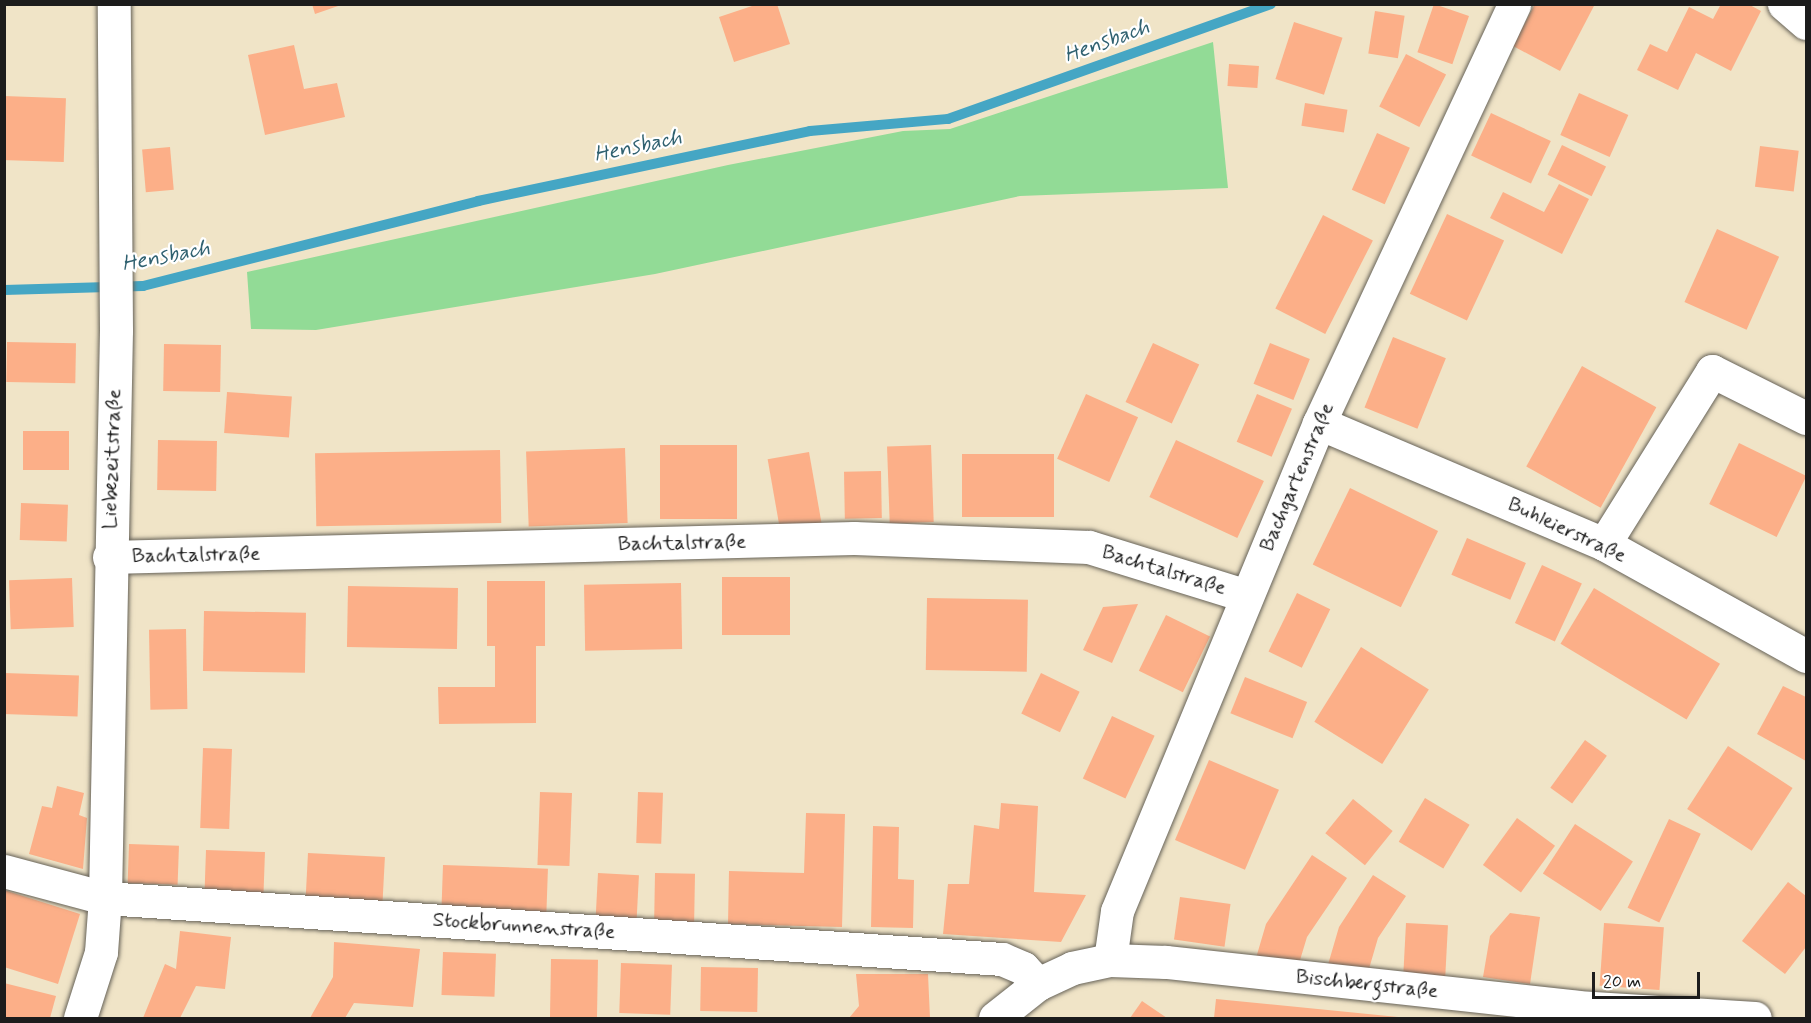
<!DOCTYPE html>
<html>
<head>
<meta charset="utf-8">
<style>
  body { margin:0 }
  #map { position:relative; width:1811px; height:1023px; overflow:hidden; background:#f0e4c7; font-family:Mynerve,sans-serif }
  div>[style] { position:absolute }
  [style*='--x'] { left:calc(var(--x)*1px); top:calc(var(--y)*1px); width:calc(var(--w)*1px); rotate:calc(var(--a)*1deg) }
  .green>* { inset:0; background:#92db96 }
  .stream>* { height:10px; margin:-5px; padding:0 5px; transform-origin:5px; border-radius:5px; background:#45a6c4 }
  .building>* { inset:0; background:#fcaf88; transform-origin:0 0 }
  .roads { filter:drop-shadow(0 0 2px #666258) drop-shadow(0 0 2px #666258) }
  .street>* { height:33px; margin:-16.5px; padding:0 16.5px; transform-origin:16.5px; border-radius:16.5px; background:#fff }
  span { translate:-50% -50%; white-space:nowrap; text-align:center; line-height:1.15; -webkit-text-stroke:4.5px #fff; paint-order:stroke }
  .street-label { font-size:21px; color:#1c1c1c }
  .water-label { font-size:22px; color:#306170; font-style:italic }
  .frame { position:absolute; inset:0; border:6px solid #1c1c1c; pointer-events:none }
  .scale { position:absolute; left:1592px; top:972px; width:108px; height:27px; box-sizing:border-box; border:3px solid #1c1c1c; border-top:0; padding-left:8px; font-size:18px; line-height:21px; white-space:nowrap; color:#1c1c1c; -webkit-text-stroke:4px #fff; paint-order:stroke }
</style>
</head>
<body>
<div id="map">
  <div class="green">
    <div style="clip-path:polygon(1213px 42px,1228px 188px,1020px 196px,655px 274px,316px 330px,251px 329px,247px 272px,728px 165px,903px 131px,950px 129px)"></div>
  </div>
  <div class="stream">
    <div style="--x:4;--y:290;--w:139;--a:-1.6"></div>
    <div style="--x:143;--y:286;--w:346;--a:-14.2"></div>
    <div style="--x:478;--y:201;--w:339;--a:-11.9"></div>
    <div style="--x:810;--y:131;--w:139;--a:-5"></div>
    <div style="--x:948;--y:119;--w:343;--a:-19.6"></div>
  </div>
  <div class="building">
    <div style="clip-path:polygon(312px 4px,340px 4px,341px 5px,315px 14px)"></div>
    <div style="clip-path:polygon(758px 4px,777px 4px,790px 44px,734px 62px,719px 17px)"></div>
    <div style="left:1434px;top:4px;width:37px;height:51px;rotate:19deg"></div>
    <div style="clip-path:polygon(1535px 4px,1595px 4px,1560px 71px,1513px 46px)"></div>
    <div style="clip-path:polygon(1721px 4px,1748px 4px,1761px 11px,1731px 71px,1696px 53px,1678px 90px,1637px 70px,1650px 44px,1667px 52px,1689px 7px,1713px 19px)"></div>
    <div style="left:1375px;top:11px;width:30px;height:43px;rotate:9deg"></div>
    <div style="left:1294px;top:22px;width:51px;height:60px;rotate:18deg"></div>
    <div style="clip-path:polygon(294px 45px,304px 89px,337px 83px,345px 117px,265px 135px,248px 55px)"></div>
    <div style="left:1406px;top:54px;width:45px;height:59px;rotate:27deg"></div>
    <div style="left:1229px;top:64px;width:30px;height:22px;rotate:4deg"></div>
    <div style="left:1579px;top:93px;width:54px;height:46px;rotate:24deg"></div>
    <div style="left:4px;top:96px;width:62px;height:64px;rotate:2deg"></div>
    <div style="left:1305px;top:103px;width:43px;height:23px;rotate:9deg"></div>
    <div style="left:1491px;top:113px;width:66px;height:47px;rotate:25deg"></div>
    <div style="left:1377px;top:133px;width:36px;height:62px;rotate:24deg"></div>
    <div style="left:1562px;top:145px;width:49px;height:33px;rotate:26deg"></div>
    <div style="left:1760px;top:146px;width:39px;height:41px;rotate:7deg"></div>
    <div style="left:170px;top:147px;width:43px;height:28px;rotate:85deg"></div>
    <div style="clip-path:polygon(1559px 184px,1589px 199px,1562px 254px,1490px 218px,1503px 192px,1544px 212px)"></div>
    <div style="left:1447px;top:214px;width:63px;height:88px;rotate:25deg"></div>
    <div style="left:1323px;top:215px;width:56px;height:105px;rotate:27deg"></div>
    <div style="left:1717px;top:229px;width:68px;height:80px;rotate:24deg"></div>
    <div style="left:1393px;top:337px;width:57px;height:76px;rotate:22deg"></div>
    <div style="left:7px;top:342px;width:69px;height:40px;rotate:1deg"></div>
    <div style="left:1153px;top:343px;width:51px;height:65px;rotate:25deg"></div>
    <div style="left:1270px;top:343px;width:43px;height:44px;rotate:22deg"></div>
    <div style="left:164px;top:344px;width:57px;height:47px;rotate:1deg"></div>
    <div style="left:1582px;top:366px;width:85px;height:115px;rotate:29deg"></div>
    <div style="left:227px;top:392px;width:65px;height:41px;rotate:4deg"></div>
    <div style="left:1086px;top:394px;width:57px;height:71px;rotate:24deg"></div>
    <div style="left:1257px;top:394px;width:38px;height:52px;rotate:23deg"></div>
    <div style="left:23px;top:431px;width:46px;height:39px"></div>
    <div style="left:158px;top:440px;width:59px;height:50px;rotate:1deg"></div>
    <div style="left:1176px;top:440px;width:97px;height:63px;rotate:25deg"></div>
    <div style="left:1739px;top:443px;width:75px;height:68px;rotate:26deg"></div>
    <div style="left:660px;top:445px;width:77px;height:74px"></div>
    <div style="left:931px;top:445px;width:77px;height:44px;rotate:88deg"></div>
    <div style="left:625px;top:448px;width:75px;height:99px;rotate:88deg"></div>
    <div style="left:500px;top:450px;width:73px;height:185px;rotate:89deg"></div>
    <div style="left:809px;top:452px;width:72px;height:42px;rotate:80deg"></div>
    <div style="left:1054px;top:454px;width:63px;height:92px;rotate:90deg"></div>
    <div style="left:881px;top:471px;width:47px;height:37px;rotate:89deg"></div>
    <div style="left:1350px;top:488px;width:98px;height:85px;rotate:26deg"></div>
    <div style="left:21px;top:503px;width:47px;height:37px;rotate:2deg"></div>
    <div style="left:1467px;top:538px;width:64px;height:40px;rotate:23deg"></div>
    <div style="left:1542px;top:565px;width:44px;height:64px;rotate:25deg"></div>
    <div style="left:722px;top:577px;width:68px;height:58px"></div>
    <div style="left:72px;top:578px;width:49px;height:63px;rotate:88deg"></div>
    <div style="clip-path:polygon(487px 581px,545px 581px,545px 646px,536px 646px,536px 723px,439px 724px,438px 687px,495px 687px,495px 646px,487px 646px)"></div>
    <div style="left:681px;top:583px;width:66px;height:97px;rotate:89deg"></div>
    <div style="left:458px;top:588px;width:61px;height:110px;rotate:91deg"></div>
    <div style="left:1594px;top:588px;width:147px;height:65px;rotate:31deg"></div>
    <div style="left:1297px;top:593px;width:37px;height:65px;rotate:26deg"></div>
    <div style="left:927px;top:598px;width:101px;height:72px;rotate:1deg"></div>
    <div style="clip-path:polygon(1138px 604px,1112px 663px,1083px 650px,1103px 607px)"></div>
    <div style="left:204px;top:611px;width:102px;height:60px;rotate:1deg"></div>
    <div style="left:1166px;top:615px;width:49px;height:62px;rotate:26deg"></div>
    <div style="left:186px;top:629px;width:80px;height:37px;rotate:89deg"></div>
    <div style="left:1361px;top:647px;width:80px;height:88px;rotate:32deg"></div>
    <div style="left:4px;top:673px;width:75px;height:41px;rotate:2deg"></div>
    <div style="left:1041px;top:673px;width:43px;height:45px;rotate:26deg"></div>
    <div style="left:1245px;top:677px;width:67px;height:39px;rotate:22deg"></div>
    <div style="clip-path:polygon(1783px 686px,1806px 697px,1806px 761px,1757px 734px)"></div>
    <div style="left:1112px;top:716px;width:47px;height:69px;rotate:25deg"></div>
    <div style="left:1585px;top:740px;width:27px;height:59px;rotate:36deg"></div>
    <div style="left:1728px;top:746px;width:77px;height:75px;rotate:33deg"></div>
    <div style="left:203px;top:748px;width:29px;height:80px;rotate:2deg"></div>
    <div style="left:1209px;top:760px;width:76px;height:87px;rotate:23deg"></div>
    <div style="clip-path:polygon(57px 786px,84px 793px,79px 815px,87px 818px,83px 869px,29px 854px,42px 806px,52px 808px)"></div>
    <div style="left:540px;top:792px;width:32px;height:73px;rotate:2deg"></div>
    <div style="left:638px;top:792px;width:25px;height:51px;rotate:2deg"></div>
    <div style="left:1425px;top:798px;width:52px;height:51px;rotate:31deg"></div>
    <div style="left:1353px;top:799px;width:51px;height:44px;rotate:39deg"></div>
    <div style="clip-path:polygon(1001px 803px,1038px 806px,1034px 892px,1086px 895px,1061px 942px,943px 934px,948px 884px,969px 884px,974px 825px,999px 829px)"></div>
    <div style="clip-path:polygon(806px 813px,845px 814px,842px 927px,728px 924px,729px 871px,804px 873px)"></div>
    <div style="left:1517px;top:818px;width:47px;height:58px;rotate:36deg"></div>
    <div style="left:1669px;top:819px;width:35px;height:98px;rotate:25deg"></div>
    <div style="left:1575px;top:824px;width:69px;height:59px;rotate:33deg"></div>
    <div style="clip-path:polygon(873px 826px,899px 827px,898px 879px,914px 880px,913px 928px,871px 927px)"></div>
    <div style="left:129px;top:844px;width:50px;height:39px;rotate:2deg"></div>
    <div style="left:206px;top:850px;width:59px;height:42px;rotate:2deg"></div>
    <div style="left:308px;top:853px;width:77px;height:51px;rotate:3deg"></div>
    <div style="clip-path:polygon(1312px 855px,1347px 878px,1307px 937px,1297px 970px,1256px 958px,1266px 924px)"></div>
    <div style="left:443px;top:865px;width:105px;height:45px;rotate:2deg"></div>
    <div style="left:598px;top:873px;width:41px;height:46px;rotate:3deg"></div>
    <div style="left:655px;top:873px;width:40px;height:53px;rotate:1deg"></div>
    <div style="clip-path:polygon(1373px 875px,1406px 896px,1378px 938px,1366px 979px,1327px 968px,1339px 927px)"></div>
    <div style="clip-path:polygon(1788px 882px,1806px 896px,1806px 947px,1785px 974px,1742px 941px)"></div>
    <div style="clip-path:polygon(4px 890px,80px 914px,58px 984px,4px 967px)"></div>
    <div style="left:1180px;top:897px;width:51px;height:43px;rotate:8deg"></div>
    <div style="clip-path:polygon(1510px 913px,1540px 917px,1530px 984px,1483px 977px,1490px 936px)"></div>
    <div style="left:1406px;top:923px;width:42px;height:53px;rotate:3deg"></div>
    <div style="left:1604px;top:923px;width:60px;height:63px;rotate:4deg"></div>
    <div style="clip-path:polygon(180px 931px,231px 937px,225px 989px,196px 986px,180px 1018px,143px 1018px,165px 964px,176px 969px)"></div>
    <div style="clip-path:polygon(334px 942px,420px 949px,413px 1007px,354px 1003px,345px 1018px,310px 1018px,333px 977px)"></div>
    <div style="left:443px;top:952px;width:53px;height:43px;rotate:2deg"></div>
    <div style="left:551px;top:959px;width:47px;height:59px;rotate:1deg"></div>
    <div style="left:621px;top:963px;width:51px;height:50px;rotate:2deg"></div>
    <div style="left:701px;top:967px;width:57px;height:44px;rotate:1deg"></div>
    <div style="clip-path:polygon(856px 974px,928px 974px,930px 1018px,849px 1018px,859px 1006px)"></div>
    <div style="clip-path:polygon(4px 983px,56px 996px,50px 1018px,4px 1018px)"></div>
    <div style="clip-path:polygon(1216px 999px,1398px 1017px,1398px 1018px,1214px 1018px)"></div>
    <div style="clip-path:polygon(1142px 1001px,1167px 1018px,1130px 1018px)"></div>
  </div>
  <div class="roads">
    <div class="street">
      <div style="--x:1784;--y:4;--w:29;--a:41"></div>
      <div style="--x:1319;--y:423;--w:310;--a:23"></div>
      <div style="--x:1604;--y:544;--w:231;--a:29"></div>
      <div style="--x:1604;--y:544;--w:204;--a:-58"></div>
      <div style="--x:1712;--y:371;--w:105;--a:26.6"></div>
      <div style="--x:109;--y:557;--w:745;--a:-1.46"></div>
      <div style="--x:854;--y:538;--w:235;--a:2.2"></div>
      <div style="--x:1089;--y:547;--w:165;--a:17.2"></div>
      <div style="--x:4;--y:871;--w:105;--a:15"></div>
      <div style="--x:105;--y:898;--w:899;--a:3.89"></div>
      <div style="--x:1002;--y:959;--w:23;--a:23"></div>
      <div style="--x:1023;--y:968;--w:22;--a:47"></div>
      <div style="--x:1110;--y:960;--w:49;--a:-81.9"></div>
      <div style="--x:1117;--y:911;--w:528;--a:-67.51"></div>
      <div style="--x:1319;--y:423;--w:462;--a:-65"></div>
      <div style="--x:80;--y:1018;--w:69;--a:-72.3"></div>
      <div style="--x:101;--y:952;--w:54;--a:-85.8"></div>
      <div style="--x:105;--y:898;--w:568;--a:-88.89"></div>
      <div style="--x:116;--y:330;--w:326;--a:-90.4"></div>
      <div style="--x:995;--y:1018;--w:55;--a:-38.3"></div>
      <div style="--x:1038;--y:984;--w:38;--a:-25"></div>
      <div style="--x:1072;--y:968;--w:39;--a:-12"></div>
      <div style="--x:1110;--y:960;--w:56;--a:2"></div>
      <div style="--x:1166;--y:962;--w:413;--a:6.2"></div>
      <div style="--x:1577;--y:1007;--w:178;--a:3.5"></div>
    </div>
  </div>
  <div class="street-label">
    <span style="left:112px;top:459px;rotate:-88deg">Liebezeitstraße</span>
    <span style="left:1297px;top:477px;rotate:-67deg">Bachgartenstraße</span>
    <span style="left:1567px;top:530px;rotate:25deg">Buhleierstraße</span>
    <span style="left:682px;top:543px;rotate:-1deg">Bachtalstraße</span>
    <span style="left:196px;top:555px;rotate:-1deg">Bachtalstraße</span>
    <span style="left:1164px;top:570px;rotate:17deg">Bachtalstraße</span>
    <span style="left:524px;top:926px;rotate:4deg">Stockbrunnenstraße</span>
    <span style="left:1367px;top:984px;rotate:6deg">Bischbergstraße</span>
  </div>
  <div class="water-label">
    <span style="left:1107px;top:42px;rotate:-20deg">Hensbach</span>
    <span style="left:638px;top:147px;rotate:-12deg">Hensbach</span>
    <span style="left:166px;top:257px;rotate:-11deg">Hensbach</span>
  </div>
  <div class="frame"></div>
  <div class="scale">20 m</div>
</div>
</body>
</html>
